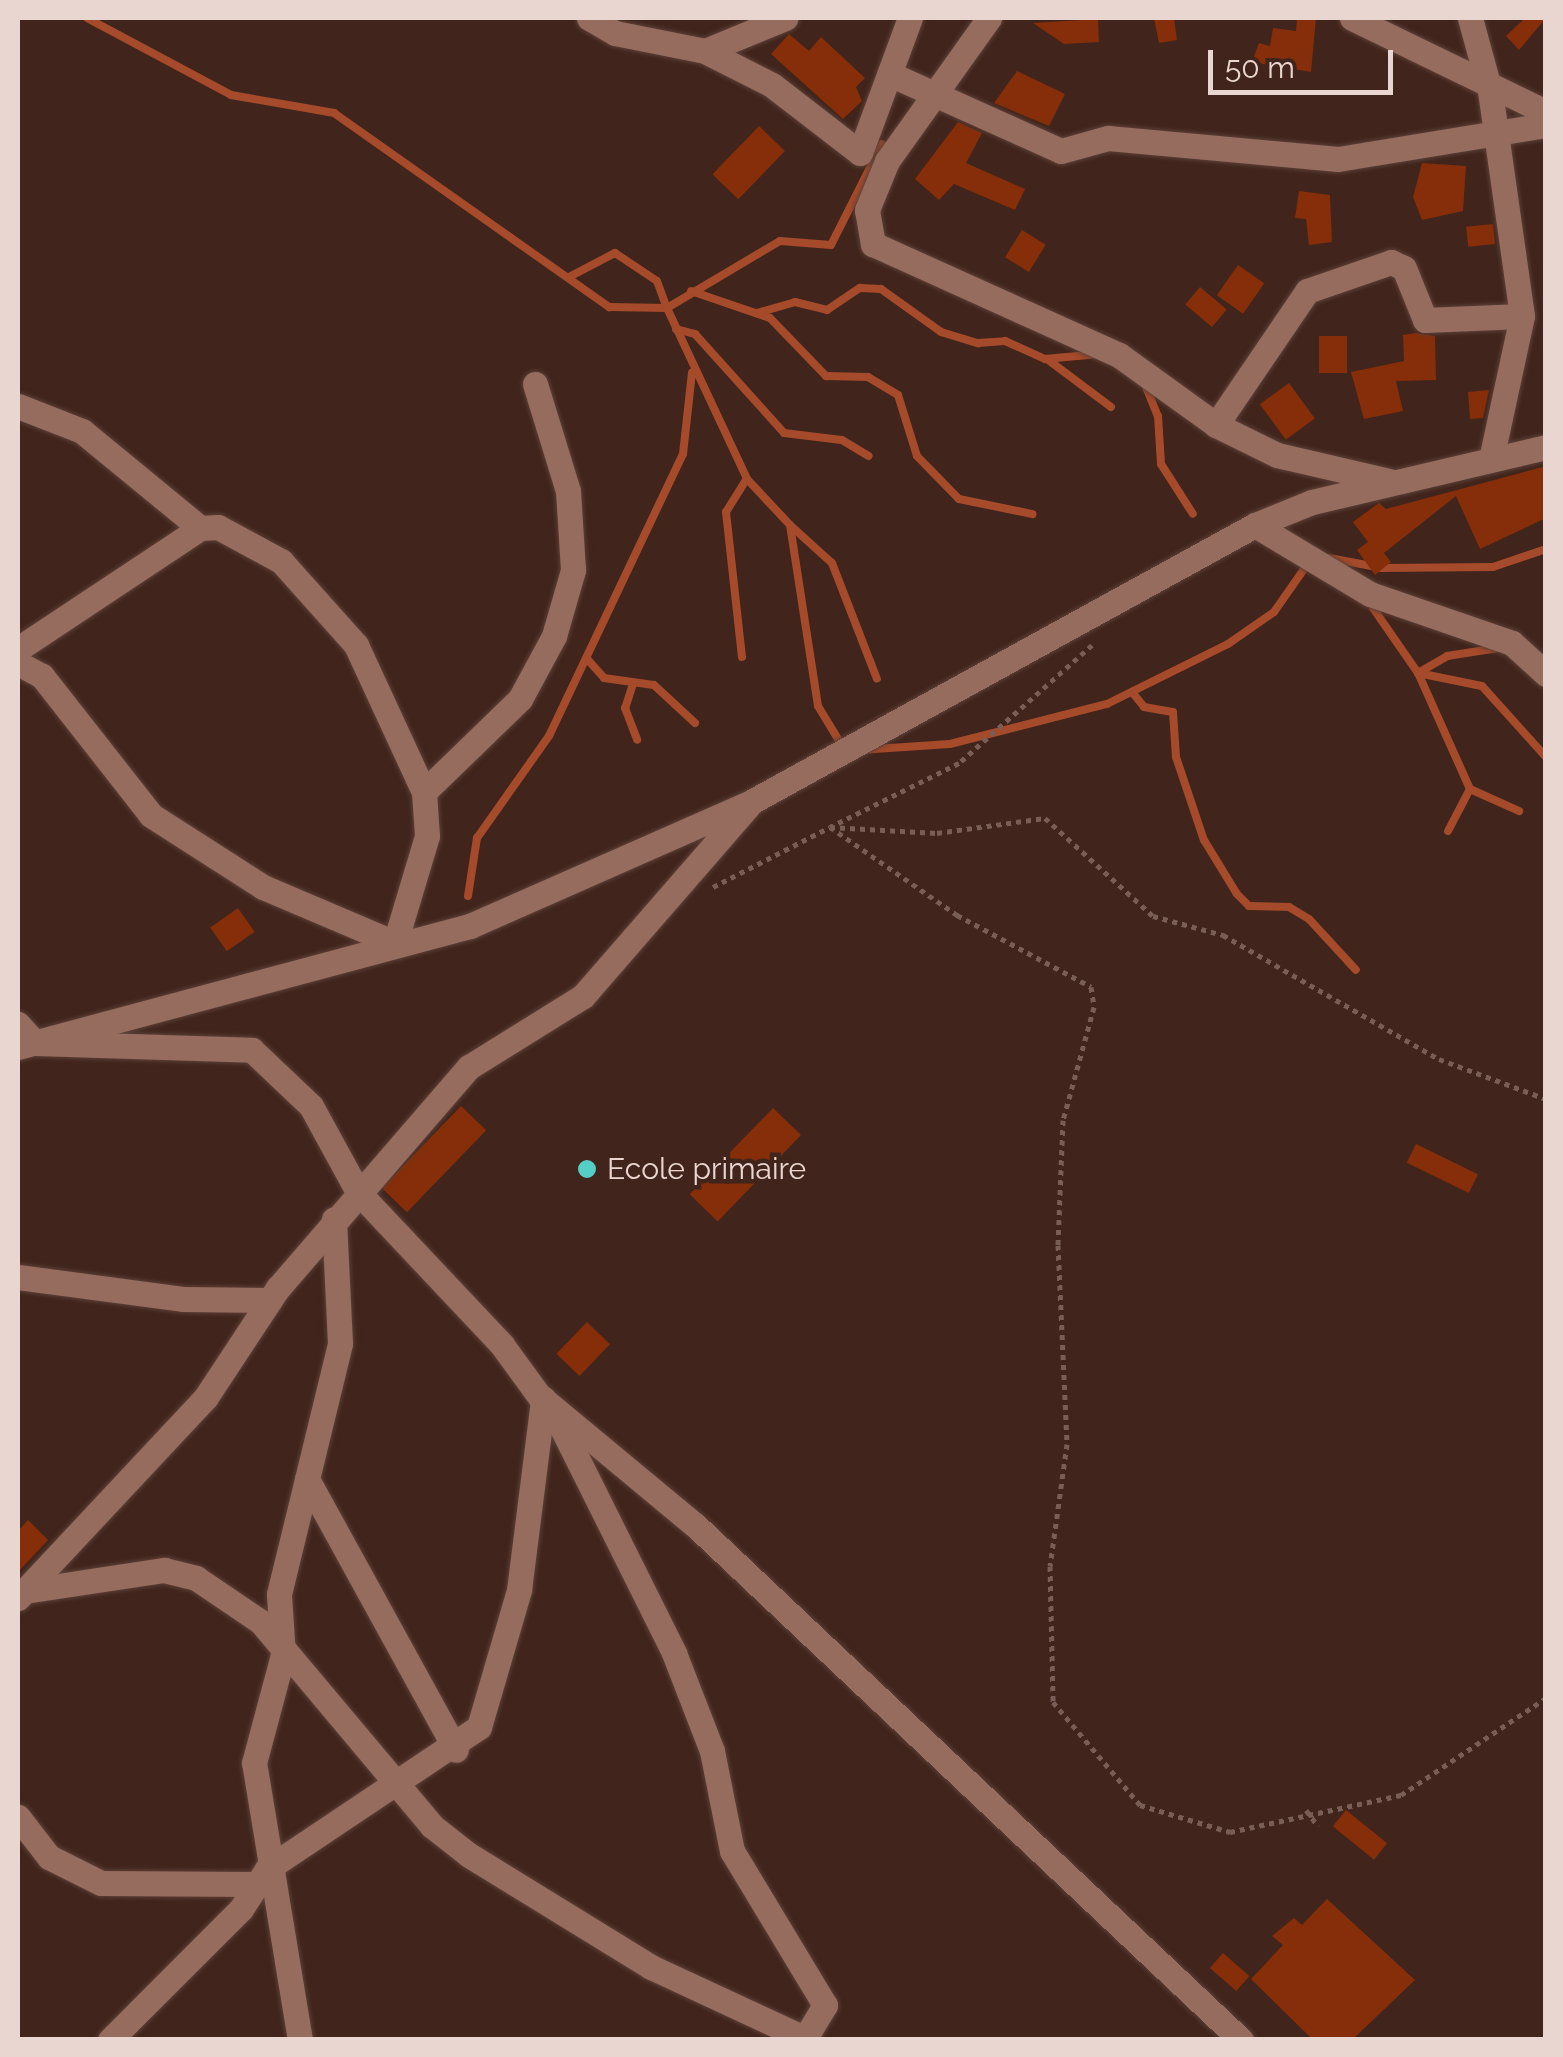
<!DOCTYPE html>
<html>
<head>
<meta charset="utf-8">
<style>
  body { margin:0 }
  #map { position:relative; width:1563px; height:2057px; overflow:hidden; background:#41241b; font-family:Raleway,sans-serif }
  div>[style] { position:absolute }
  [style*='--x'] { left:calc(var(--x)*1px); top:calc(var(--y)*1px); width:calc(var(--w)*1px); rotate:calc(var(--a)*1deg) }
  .stream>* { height:8px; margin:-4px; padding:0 4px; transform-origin:4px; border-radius:4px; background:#a54a2a }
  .building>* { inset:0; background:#862e09; transform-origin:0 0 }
  .path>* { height:5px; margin-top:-2.5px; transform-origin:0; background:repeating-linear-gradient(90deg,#785e56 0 5px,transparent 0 10px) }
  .roads { filter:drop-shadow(0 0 2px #5c4038) drop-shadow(0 0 2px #5c4038) }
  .minor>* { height:25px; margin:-12.5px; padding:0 12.5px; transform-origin:12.5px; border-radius:12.5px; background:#966c5e }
  .dots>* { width:28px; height:28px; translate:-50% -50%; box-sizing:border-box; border:5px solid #41241b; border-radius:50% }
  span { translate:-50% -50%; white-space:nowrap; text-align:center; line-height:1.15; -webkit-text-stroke:9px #41241b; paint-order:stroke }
  .poi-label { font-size:30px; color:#ead6d0 }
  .left { translate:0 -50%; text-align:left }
  .frame { position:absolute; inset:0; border:20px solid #ead6d0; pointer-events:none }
  .scale { position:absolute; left:1208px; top:50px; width:185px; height:45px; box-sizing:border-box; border:5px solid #ead6d0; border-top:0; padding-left:12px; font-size:30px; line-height:35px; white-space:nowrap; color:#ead6d0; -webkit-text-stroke:8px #41241b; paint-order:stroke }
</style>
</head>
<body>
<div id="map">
  <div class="stream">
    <div style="--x:87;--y:18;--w:163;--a:28.1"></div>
    <div style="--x:231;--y:95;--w:105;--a:9.9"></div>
    <div style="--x:334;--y:113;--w:337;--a:35.2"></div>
    <div style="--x:609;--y:307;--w:58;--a:1"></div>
    <div style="--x:667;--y:308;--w:189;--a:64.9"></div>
    <div style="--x:747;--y:479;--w:63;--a:46.9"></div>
    <div style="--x:790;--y:525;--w:183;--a:81.2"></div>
    <div style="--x:818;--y:706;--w:44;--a:58.8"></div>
    <div style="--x:569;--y:277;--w:52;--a:-27.6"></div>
    <div style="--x:615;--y:253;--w:50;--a:33.7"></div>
    <div style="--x:657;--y:281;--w:29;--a:70"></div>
    <div style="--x:667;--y:308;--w:131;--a:-30.7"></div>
    <div style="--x:780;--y:241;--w:51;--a:4.5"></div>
    <div style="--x:831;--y:245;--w:113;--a:-63.2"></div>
    <div style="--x:691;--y:291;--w:83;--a:18.9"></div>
    <div style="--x:770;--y:318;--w:81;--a:46"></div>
    <div style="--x:826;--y:376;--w:42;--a:1.4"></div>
    <div style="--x:868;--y:377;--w:35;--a:31"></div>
    <div style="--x:898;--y:395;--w:64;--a:72.7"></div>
    <div style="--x:917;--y:456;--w:60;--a:45.7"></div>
    <div style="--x:959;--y:499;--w:75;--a:11.6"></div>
    <div style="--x:757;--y:313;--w:40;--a:-16"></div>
    <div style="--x:795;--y:302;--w:33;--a:14"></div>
    <div style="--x:827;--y:310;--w:40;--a:-34"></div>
    <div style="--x:860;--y:288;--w:21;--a:3"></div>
    <div style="--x:881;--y:289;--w:74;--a:35.6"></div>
    <div style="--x:941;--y:332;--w:39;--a:17"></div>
    <div style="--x:978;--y:343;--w:27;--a:-4"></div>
    <div style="--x:1005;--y:341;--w:44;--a:24.2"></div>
    <div style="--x:1045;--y:359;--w:54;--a:-5.3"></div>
    <div style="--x:676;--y:329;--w:20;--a:15"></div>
    <div style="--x:695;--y:334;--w:133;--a:48"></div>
    <div style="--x:784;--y:433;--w:58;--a:6.9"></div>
    <div style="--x:842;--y:440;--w:31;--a:31"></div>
    <div style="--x:1047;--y:359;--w:80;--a:36.9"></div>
    <div style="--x:1144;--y:382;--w:37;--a:68"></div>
    <div style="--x:1158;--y:416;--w:48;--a:86.4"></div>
    <div style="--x:1161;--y:464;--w:59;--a:57.4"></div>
    <div style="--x:791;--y:526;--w:55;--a:42.1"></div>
    <div style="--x:832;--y:563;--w:124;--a:68.8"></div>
    <div style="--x:1329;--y:558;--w:54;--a:10.7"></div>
    <div style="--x:1382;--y:568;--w:111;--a:-0.5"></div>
    <div style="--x:1493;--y:567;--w:56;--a:-18.8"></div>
    <div style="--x:1373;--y:608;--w:79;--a:55.3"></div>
    <div style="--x:1418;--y:673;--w:65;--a:11.5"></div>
    <div style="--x:1482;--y:686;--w:96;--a:48"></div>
    <div style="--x:742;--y:657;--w:146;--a:-96.3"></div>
    <div style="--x:726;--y:512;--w:39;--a:-58"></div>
    <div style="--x:588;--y:660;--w:24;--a:48"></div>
    <div style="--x:604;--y:678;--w:50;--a:8"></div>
    <div style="--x:654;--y:685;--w:56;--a:42.8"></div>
    <div style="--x:633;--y:684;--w:25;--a:108"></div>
    <div style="--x:625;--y:708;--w:34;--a:69"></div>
    <div style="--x:1132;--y:692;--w:19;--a:51"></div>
    <div style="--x:1144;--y:707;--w:29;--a:10"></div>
    <div style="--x:1173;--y:712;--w:45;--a:86.2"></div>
    <div style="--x:1176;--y:757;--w:88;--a:71.4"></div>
    <div style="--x:1204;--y:840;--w:63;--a:58.6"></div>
    <div style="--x:1237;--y:894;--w:17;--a:45"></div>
    <div style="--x:1249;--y:906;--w:40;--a:1.4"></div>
    <div style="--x:1289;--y:907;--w:23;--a:31"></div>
    <div style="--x:1309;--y:919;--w:69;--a:47.3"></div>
    <div style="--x:859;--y:750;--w:91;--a:-3.8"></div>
    <div style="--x:950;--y:744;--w:162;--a:-14.3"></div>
    <div style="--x:1107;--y:704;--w:135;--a:-26.4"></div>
    <div style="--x:1228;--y:644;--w:56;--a:-34.8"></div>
    <div style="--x:1274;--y:612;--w:61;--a:-55"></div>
    <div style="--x:1470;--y:789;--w:54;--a:24.2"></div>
    <div style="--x:1448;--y:831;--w:47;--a:-62.4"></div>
    <div style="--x:1470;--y:789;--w:127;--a:-114.1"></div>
    <div style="--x:1418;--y:673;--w:34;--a:-30"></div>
    <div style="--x:1447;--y:656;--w:52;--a:-8.9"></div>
    <div style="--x:468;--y:896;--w:59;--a:-81.2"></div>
    <div style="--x:477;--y:838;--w:125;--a:-54.8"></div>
    <div style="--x:549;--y:736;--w:312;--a:-64.6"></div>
    <div style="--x:683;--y:454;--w:82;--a:-83.7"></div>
  </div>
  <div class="building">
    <div style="clip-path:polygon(1154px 18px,1174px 18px,1177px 40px,1159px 43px)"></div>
    <div style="clip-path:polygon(1297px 18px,1316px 18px,1311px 72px,1252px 62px,1259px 43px,1270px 46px,1273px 28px,1296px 31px)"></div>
    <div style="clip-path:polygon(1546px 18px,1519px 50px,1506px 36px,1523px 20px)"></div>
    <div style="clip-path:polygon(1098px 19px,1099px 42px,1064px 44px,1033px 23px)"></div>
    <div style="clip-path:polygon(789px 34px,809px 51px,821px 37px,865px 78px,856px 87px,862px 101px,843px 119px,771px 54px)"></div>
    <div style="clip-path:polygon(1017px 71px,1065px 94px,1049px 126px,994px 103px)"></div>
    <div style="clip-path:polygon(958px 122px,982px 133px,966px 163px,1025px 189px,1015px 210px,954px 184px,939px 200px,915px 179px)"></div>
    <div style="left:759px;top:126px;width:36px;height:67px;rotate:44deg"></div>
    <div style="clip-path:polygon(1422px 163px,1466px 166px,1463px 211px,1422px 220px,1413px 197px)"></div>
    <div style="clip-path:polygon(1299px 191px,1330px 195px,1332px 242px,1309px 245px,1306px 219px,1295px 218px)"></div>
    <div style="left:1493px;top:224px;width:20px;height:27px;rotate:84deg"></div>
    <div style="left:1022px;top:230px;width:28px;height:32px;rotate:32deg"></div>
    <div style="left:1238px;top:265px;width:32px;height:37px;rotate:35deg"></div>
    <div style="left:1200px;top:287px;width:35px;height:23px;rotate:40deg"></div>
    <div style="clip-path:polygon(1415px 333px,1435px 336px,1436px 380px,1396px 381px,1403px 411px,1364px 419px,1351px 372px,1404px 361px,1403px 335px)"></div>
    <div style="left:1319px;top:336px;width:28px;height:37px"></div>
    <div style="left:1289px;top:383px;width:44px;height:36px;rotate:54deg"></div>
    <div style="clip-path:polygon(1489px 390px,1483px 418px,1470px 419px,1468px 392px)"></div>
    <div style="clip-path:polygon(1546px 466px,1546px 518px,1480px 549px,1456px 496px,1384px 553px,1391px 562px,1375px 575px,1357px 550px,1368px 542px,1353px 522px,1379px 503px,1386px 509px)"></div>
    <div style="left:238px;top:908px;width:29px;height:34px;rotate:55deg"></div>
    <div style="left:461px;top:1106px;width:35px;height:114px;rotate:44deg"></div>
    <div style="left:773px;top:1108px;width:39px;height:120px;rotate:44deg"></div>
    <div style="left:1416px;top:1144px;width:69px;height:21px;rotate:26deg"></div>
    <div style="left:587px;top:1322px;width:32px;height:44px;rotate:44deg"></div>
    <div style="clip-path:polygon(28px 1520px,48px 1540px,18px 1572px,18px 1531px)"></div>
    <div style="left:1346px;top:1810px;width:53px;height:21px;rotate:39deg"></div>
    <div style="clip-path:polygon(1327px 1899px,1415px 1980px,1352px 2040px,1313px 2040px,1251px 1979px,1283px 1945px,1272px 1936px,1294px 1918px,1302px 1925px)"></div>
    <div style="left:1223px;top:1953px;width:35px;height:20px;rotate:41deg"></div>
  </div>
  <div class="path">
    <div style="--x:1092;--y:645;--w:178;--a:138.4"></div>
    <div style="--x:959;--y:763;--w:144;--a:153.6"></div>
    <div style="--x:830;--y:827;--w:107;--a:3.2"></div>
    <div style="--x:937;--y:833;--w:109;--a:-7.9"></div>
    <div style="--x:1045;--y:818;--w:146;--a:42.2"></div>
    <div style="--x:1153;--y:916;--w:73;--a:15.2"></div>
    <div style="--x:1223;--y:935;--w:249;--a:29.9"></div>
    <div style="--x:1439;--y:1059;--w:114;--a:20.5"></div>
    <div style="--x:713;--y:887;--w:131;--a:-27.1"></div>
    <div style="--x:830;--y:827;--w:155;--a:34.7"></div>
    <div style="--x:957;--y:915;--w:152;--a:28.2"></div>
    <div style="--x:1091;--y:987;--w:20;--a:81"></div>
    <div style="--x:1094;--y:1007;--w:117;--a:105.3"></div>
    <div style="--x:1063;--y:1120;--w:125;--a:92.3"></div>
    <div style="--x:1058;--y:1245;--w:199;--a:87.4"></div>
    <div style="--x:1067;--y:1444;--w:123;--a:97.9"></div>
    <div style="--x:1050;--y:1566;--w:136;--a:88.7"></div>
    <div style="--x:1053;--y:1702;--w:135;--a:49.8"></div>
    <div style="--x:1140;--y:1805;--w:94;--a:16.7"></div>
    <div style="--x:1230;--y:1832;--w:175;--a:-12.2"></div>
    <div style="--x:1401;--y:1795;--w:174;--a:-33.8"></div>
    <div style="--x:1306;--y:1810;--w:20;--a:53"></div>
  </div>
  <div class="roads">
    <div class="minor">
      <div style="--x:589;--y:18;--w:30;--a:30"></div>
      <div style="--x:615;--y:33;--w:92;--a:11.3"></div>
      <div style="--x:705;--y:51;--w:87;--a:-22.4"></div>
      <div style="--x:989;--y:18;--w:176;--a:125.5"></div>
      <div style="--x:887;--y:161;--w:53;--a:112.2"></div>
      <div style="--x:867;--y:210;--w:35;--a:80"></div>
      <div style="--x:873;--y:244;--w:270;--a:24.3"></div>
      <div style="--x:1119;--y:355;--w:120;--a:35.8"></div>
      <div style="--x:1216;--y:425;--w:68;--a:26.2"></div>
      <div style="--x:1277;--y:455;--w:116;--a:13"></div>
      <div style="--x:1352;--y:18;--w:216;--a:25.9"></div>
      <div style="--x:1470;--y:18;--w:76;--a:74.7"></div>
      <div style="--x:1490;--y:91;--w:227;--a:81.9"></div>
      <div style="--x:1522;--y:316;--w:146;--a:102.2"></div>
      <div style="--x:705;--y:51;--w:75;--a:26.9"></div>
      <div style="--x:772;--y:85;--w:111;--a:37.7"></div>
      <div style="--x:860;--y:153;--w:144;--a:-69.7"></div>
      <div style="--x:892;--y:75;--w:185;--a:24.2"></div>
      <div style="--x:1061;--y:151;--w:49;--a:-15.5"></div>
      <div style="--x:1108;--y:138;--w:231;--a:5.2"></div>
      <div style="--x:1338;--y:159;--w:211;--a:-9.3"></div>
      <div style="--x:18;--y:406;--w:69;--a:21.3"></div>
      <div style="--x:82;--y:431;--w:153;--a:39.4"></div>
      <div style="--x:1216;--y:425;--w:162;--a:-55.8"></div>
      <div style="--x:1307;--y:291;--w:89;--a:-19"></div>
      <div style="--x:1391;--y:262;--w:14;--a:25"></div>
      <div style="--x:1404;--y:268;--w:56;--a:68"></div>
      <div style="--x:1425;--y:320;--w:97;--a:-2.4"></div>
      <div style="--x:1255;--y:525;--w:134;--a:31"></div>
      <div style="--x:1370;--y:594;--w:150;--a:19"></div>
      <div style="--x:1512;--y:643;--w:46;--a:42.4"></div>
      <div style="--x:18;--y:649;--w:219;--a:-33.6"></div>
      <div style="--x:200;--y:528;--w:18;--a:-3"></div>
      <div style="--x:218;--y:527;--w:72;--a:28.4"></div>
      <div style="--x:281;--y:561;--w:113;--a:48.2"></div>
      <div style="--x:356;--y:645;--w:162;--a:65.2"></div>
      <div style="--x:424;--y:792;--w:44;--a:86.1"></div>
      <div style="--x:427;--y:836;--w:112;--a:106.7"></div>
      <div style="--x:395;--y:943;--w:143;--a:-157"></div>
      <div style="--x:263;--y:887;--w:133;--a:-147.3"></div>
      <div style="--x:151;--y:815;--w:177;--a:-128.1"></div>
      <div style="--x:42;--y:676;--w:27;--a:-152"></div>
      <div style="--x:424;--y:792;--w:134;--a:-44.1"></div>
      <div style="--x:520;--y:699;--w:72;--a:-61.6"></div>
      <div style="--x:554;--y:636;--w:69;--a:-73.9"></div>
      <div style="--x:573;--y:570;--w:79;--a:-93.6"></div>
      <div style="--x:568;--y:491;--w:112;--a:-107.1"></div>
      <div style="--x:18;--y:1024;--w:25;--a:48"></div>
      <div style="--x:35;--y:1043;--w:217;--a:1.8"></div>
      <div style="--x:252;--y:1050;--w:81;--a:43.5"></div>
      <div style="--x:311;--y:1106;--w:98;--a:61.3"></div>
      <div style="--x:358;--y:1192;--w:210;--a:46.7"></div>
      <div style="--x:502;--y:1345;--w:100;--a:53.9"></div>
      <div style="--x:561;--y:1426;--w:254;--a:63.5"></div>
      <div style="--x:674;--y:1653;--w:105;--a:68.8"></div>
      <div style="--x:712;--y:1751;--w:102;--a:78.7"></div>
      <div style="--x:732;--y:1851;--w:180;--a:58.9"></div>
      <div style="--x:825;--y:2005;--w:41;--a:121"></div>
      <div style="--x:18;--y:1047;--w:468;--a:-15"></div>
      <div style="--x:470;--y:926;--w:307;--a:-23.8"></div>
      <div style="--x:751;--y:802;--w:575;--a:-28.79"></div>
      <div style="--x:1255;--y:525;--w:61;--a:-22"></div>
      <div style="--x:1312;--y:502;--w:240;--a:-13.2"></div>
      <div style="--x:18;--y:1277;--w:166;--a:7.6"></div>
      <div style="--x:183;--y:1299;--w:87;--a:0.7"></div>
      <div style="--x:307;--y:1479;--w:309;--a:61.2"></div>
      <div style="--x:18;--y:1592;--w:148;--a:-8.6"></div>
      <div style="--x:164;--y:1570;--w:33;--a:14"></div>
      <div style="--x:196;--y:1578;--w:78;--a:34.1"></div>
      <div style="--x:261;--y:1622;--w:266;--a:50"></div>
      <div style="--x:432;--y:1826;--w:47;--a:38.1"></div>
      <div style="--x:469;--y:1855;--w:214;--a:31.6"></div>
      <div style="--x:651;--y:1967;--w:173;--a:24.9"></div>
      <div style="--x:18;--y:1598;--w:275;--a:-46.9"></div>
      <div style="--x:206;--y:1397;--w:131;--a:-56.6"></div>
      <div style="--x:278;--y:1288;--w:292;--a:-49.2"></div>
      <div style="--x:469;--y:1067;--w:134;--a:-31.9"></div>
      <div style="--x:583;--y:996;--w:252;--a:-49"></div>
      <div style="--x:18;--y:1817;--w:51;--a:52.2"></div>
      <div style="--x:49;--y:1857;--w:58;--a:26.6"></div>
      <div style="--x:101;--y:1883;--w:153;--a:0.4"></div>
      <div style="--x:110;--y:2040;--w:185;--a:-45"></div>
      <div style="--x:241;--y:1909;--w:48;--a:-57"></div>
      <div style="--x:267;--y:1869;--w:255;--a:-33.8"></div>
      <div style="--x:479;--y:1727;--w:143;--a:-73.7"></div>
      <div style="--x:519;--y:1590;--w:193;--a:-82.8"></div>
      <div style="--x:543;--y:1399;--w:197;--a:39.7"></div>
      <div style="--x:695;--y:1525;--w:751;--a:43.33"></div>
      <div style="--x:300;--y:2040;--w:281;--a:-99.4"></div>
      <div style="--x:254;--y:1763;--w:112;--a:-75"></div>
      <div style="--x:283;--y:1655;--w:61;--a:-93.8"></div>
      <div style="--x:279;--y:1594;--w:258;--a:-76.3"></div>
      <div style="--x:340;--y:1343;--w:124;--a:-92.8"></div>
    </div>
  </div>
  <div class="dots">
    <div style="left:587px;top:1169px;background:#55cec6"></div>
  </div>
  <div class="poi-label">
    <span class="left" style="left:607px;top:1169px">Ecole primaire</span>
  </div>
  <div class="frame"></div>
  <div class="scale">50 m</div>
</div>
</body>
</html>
